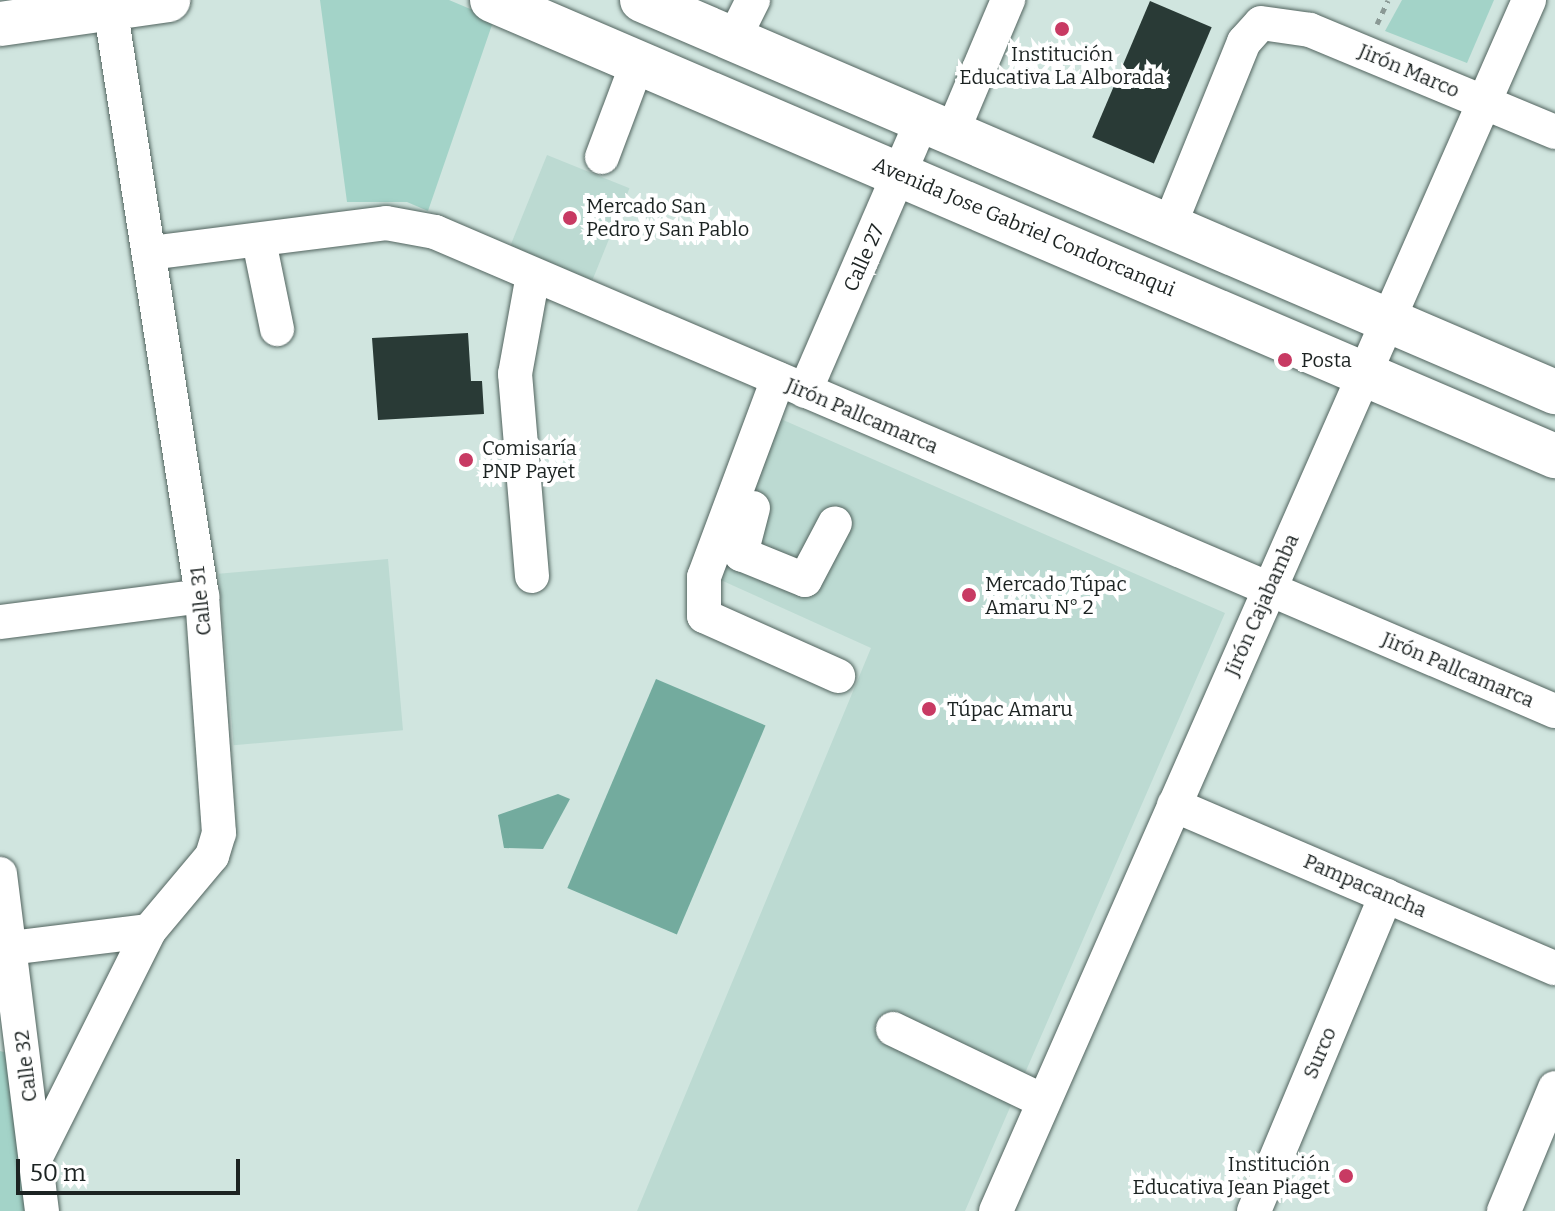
<!DOCTYPE html>
<html>
<head>
<meta charset="utf-8">
<style>
  body { margin:0 }
  #map { position:relative; width:1555px; height:1211px; overflow:hidden; background:#d0e5df; font-family:Bitter,serif }
  div>[style] { position:absolute }
  [style*='--x'] { left:calc(var(--x)*1px); top:calc(var(--y)*1px); width:calc(var(--w)*1px); rotate:calc(var(--a)*1deg) }
  .built>* { inset:0; background:#bcdad2; transform-origin:0 0 }
  .green>* { inset:0; background:#a3d3c8 }
  .water>* { inset:0; background:#73ab9e; transform-origin:0 0 }
  .building>* { inset:0; background:#293a36; transform-origin:0 0 }
  .path>* { height:5px; margin-top:-2.5px; transform-origin:0; background:repeating-linear-gradient(90deg,#8a9995 0 6px,transparent 0 12px) }
  .roads { filter:drop-shadow(0 0 2px #52645f) drop-shadow(0 0 2px #52645f) }
  .minor>* { height:34px; margin:-17px; padding:0 17px; transform-origin:17px; border-radius:17px; background:#fff }
  .major>* { height:44px; margin:-22px; padding:0 22px; transform-origin:22px; border-radius:22px; background:#fff }
  .dots>* { width:22px; height:22px; translate:-50% -50%; box-sizing:border-box; border:4px solid #fff; border-radius:50% }
  span { translate:-50% -50%; white-space:nowrap; text-align:center; line-height:1.15; -webkit-text-stroke:8px #fff; paint-order:stroke }
  .poi-label { font-size:20px; color:#1c2322 }
  .left { translate:0 -50%; text-align:left }
  .right { translate:-100% -50%; text-align:right }
  .street-label { font-size:20px; color:#1c2322 }
  .scale { position:absolute; left:16px; top:1159px; width:224px; height:36px; box-sizing:border-box; border:4px solid #1c2322; border-top:0; padding-left:10px; font-size:24px; line-height:28px; white-space:nowrap; color:#1c2322; -webkit-text-stroke:6px #fff; paint-order:stroke }
</style>
</head>
<body>
<div id="map">
  <div class="built">
    <div style="left:547px;top:155px;width:89px;height:100px;rotate:22deg"></div>
    <div style="clip-path:polygon(774px 416px,1225px 613px,965px 1211px,637px 1211px,871px 648px,714px 577px)"></div>
    <div style="left:388px;top:559px;width:172px;height:170px;rotate:85deg"></div>
  </div>
  <div class="green">
    <div style="clip-path:polygon(320px 0,449px 0,494px 19px,428px 211px,407px 202px,347px 202px)"></div>
    <div style="clip-path:polygon(1402px 0,1494px 0,1467px 63px,1385px 31px)"></div>
    <div style="clip-path:polygon(0 1051px,11px 1054px,30px 1211px,0 1211px)"></div>
  </div>
  <div class="water">
    <div style="left:656px;top:679px;width:119px;height:227px;rotate:23deg"></div>
    <div style="clip-path:polygon(558px 794px,570px 799px,543px 849px,504px 848px,498px 815px)"></div>
  </div>
  <div class="building">
    <div style="left:1150px;top:1px;width:67px;height:148px;rotate:23deg"></div>
    <div style="clip-path:polygon(468px 333px,471px 381px,482px 381px,484px 414px,378px 420px,372px 338px)"></div>
  </div>
  <div class="path">
    <div style="--x:1377;--y:24;--w:26;--a:-65"></div>
  </div>
  <div class="roads">
    <div class="minor">
      <div style="--x:732;--y:42;--w:47;--a:-63.4"></div>
      <div style="--x:951;--y:135;--w:147;--a:-67.1"></div>
      <div style="--x:602;--y:157;--w:99;--a:-69.4"></div>
      <div style="--x:1168;--y:229;--w:202;--a:-67.9"></div>
      <div style="--x:1244;--y:42;--w:25;--a:-48"></div>
      <div style="--x:1261;--y:23;--w:49;--a:8.1"></div>
      <div style="--x:1310;--y:30;--w:265;--a:22.6"></div>
      <div style="--x:259;--y:241;--w:90;--a:78.4"></div>
      <div style="--x:150;--y:253;--w:238;--a:-7.2"></div>
      <div style="--x:386;--y:223;--w:50;--a:10.4"></div>
      <div style="--x:435;--y:232;--w:1218;--a:23.16"></div>
      <div style="--x:778;--y:379;--w:211;--a:110.5"></div>
      <div style="--x:704;--y:577;--w:39;--a:90"></div>
      <div style="--x:704;--y:616;--w:147;--a:24.1"></div>
      <div style="--x:805;--y:391;--w:292;--a:-66.6"></div>
      <div style="--x:753;--y:508;--w:48;--a:104.6"></div>
      <div style="--x:741;--y:554;--w:69;--a:22.1"></div>
      <div style="--x:805;--y:580;--w:64;--a:-62.2"></div>
      <div style="--x:532;--y:576;--w:203;--a:-94.8"></div>
      <div style="--x:515;--y:374;--w:101;--a:-79.7"></div>
      <div style="--x:0;--y:622;--w:204;--a:-7.3"></div>
      <div style="--x:1174;--y:805;--w:414;--a:23.2"></div>
      <div style="--x:0;--y:874;--w:340;--a:82.9"></div>
      <div style="--x:10;--y:948;--w:140;--a:-7"></div>
      <div style="--x:893;--y:1029;--w:166;--a:25.6"></div>
      <div style="--x:36;--y:1157;--w:253;--a:-63.4"></div>
      <div style="--x:149;--y:931;--w:98;--a:-50"></div>
      <div style="--x:212;--y:856;--w:24;--a:-73"></div>
      <div style="--x:219;--y:833;--w:238;--a:-94.1"></div>
      <div style="--x:202;--y:596;--w:603;--a:-98.87"></div>
      <div style="--x:996;--y:1211;--w:1323;--a:-66.24"></div>
      <div style="--x:1254;--y:1211;--w:342;--a:-67.3"></div>
      <div style="--x:1504;--y:1211;--w:133;--a:-67.5"></div>
    </div>
    <div class="major">
      <div style="--x:492;--y:0;--w:1157;--a:23.22"></div>
      <div style="--x:642;--y:0;--w:994;--a:23.24"></div>
      <div style="--x:0;--y:24;--w:170;--a:-8.1"></div>
    </div>
  </div>
  <div class="dots">
    <div style="left:1062px;top:29px;background:#c83a63"></div>
    <div style="left:570px;top:218px;background:#c83a63"></div>
    <div style="left:1285px;top:360px;background:#c83a63"></div>
    <div style="left:466px;top:460px;background:#c83a63"></div>
    <div style="left:969px;top:595px;background:#c83a63"></div>
    <div style="left:929px;top:709px;background:#c83a63"></div>
    <div style="left:1346px;top:1176px;background:#c83a63"></div>
  </div>
  <div class="poi-label">
    <span style="left:1062px;top:66px">Institución<br>Educativa La Alborada</span>
    <span class="left" style="left:586px;top:218px">Mercado San<br>Pedro y San Pablo</span>
    <span class="left" style="left:1301px;top:360px">Posta</span>
    <span class="left" style="left:482px;top:460px">Comisaría<br>PNP Payet</span>
    <span class="left" style="left:985px;top:596px">Mercado Túpac<br>Amaru N° 2</span>
    <span class="left" style="left:947px;top:709px">Túpac Amaru</span>
    <span class="right" style="left:1330px;top:1176px">Institución<br>Educativa Jean Piaget</span>
  </div>
  <div class="street-label">
    <span style="left:1409px;top:71px;rotate:23deg">Jirón Marco</span>
    <span style="left:1024px;top:227px;rotate:23deg">Avenida Jose Gabriel Condorcanqui</span>
    <span style="left:864px;top:258px;rotate:-66deg">Calle 27</span>
    <span style="left:862px;top:416px;rotate:23deg">Jirón Pallcamarca</span>
    <span style="left:201px;top:601px;rotate:-96deg">Calle 31</span>
    <span style="left:1262px;top:605px;rotate:-66deg">Jirón Cajabamba</span>
    <span style="left:1458px;top:670px;rotate:23deg">Jirón Pallcamarca</span>
    <span style="left:1365px;top:886px;rotate:23deg">Pampacancha</span>
    <span style="left:1320px;top:1053px;rotate:-67deg">Surco</span>
    <span style="left:26px;top:1066px;rotate:-97deg">Calle 32</span>
  </div>
  <div class="scale">50 m</div>
</div>
</body>
</html>
